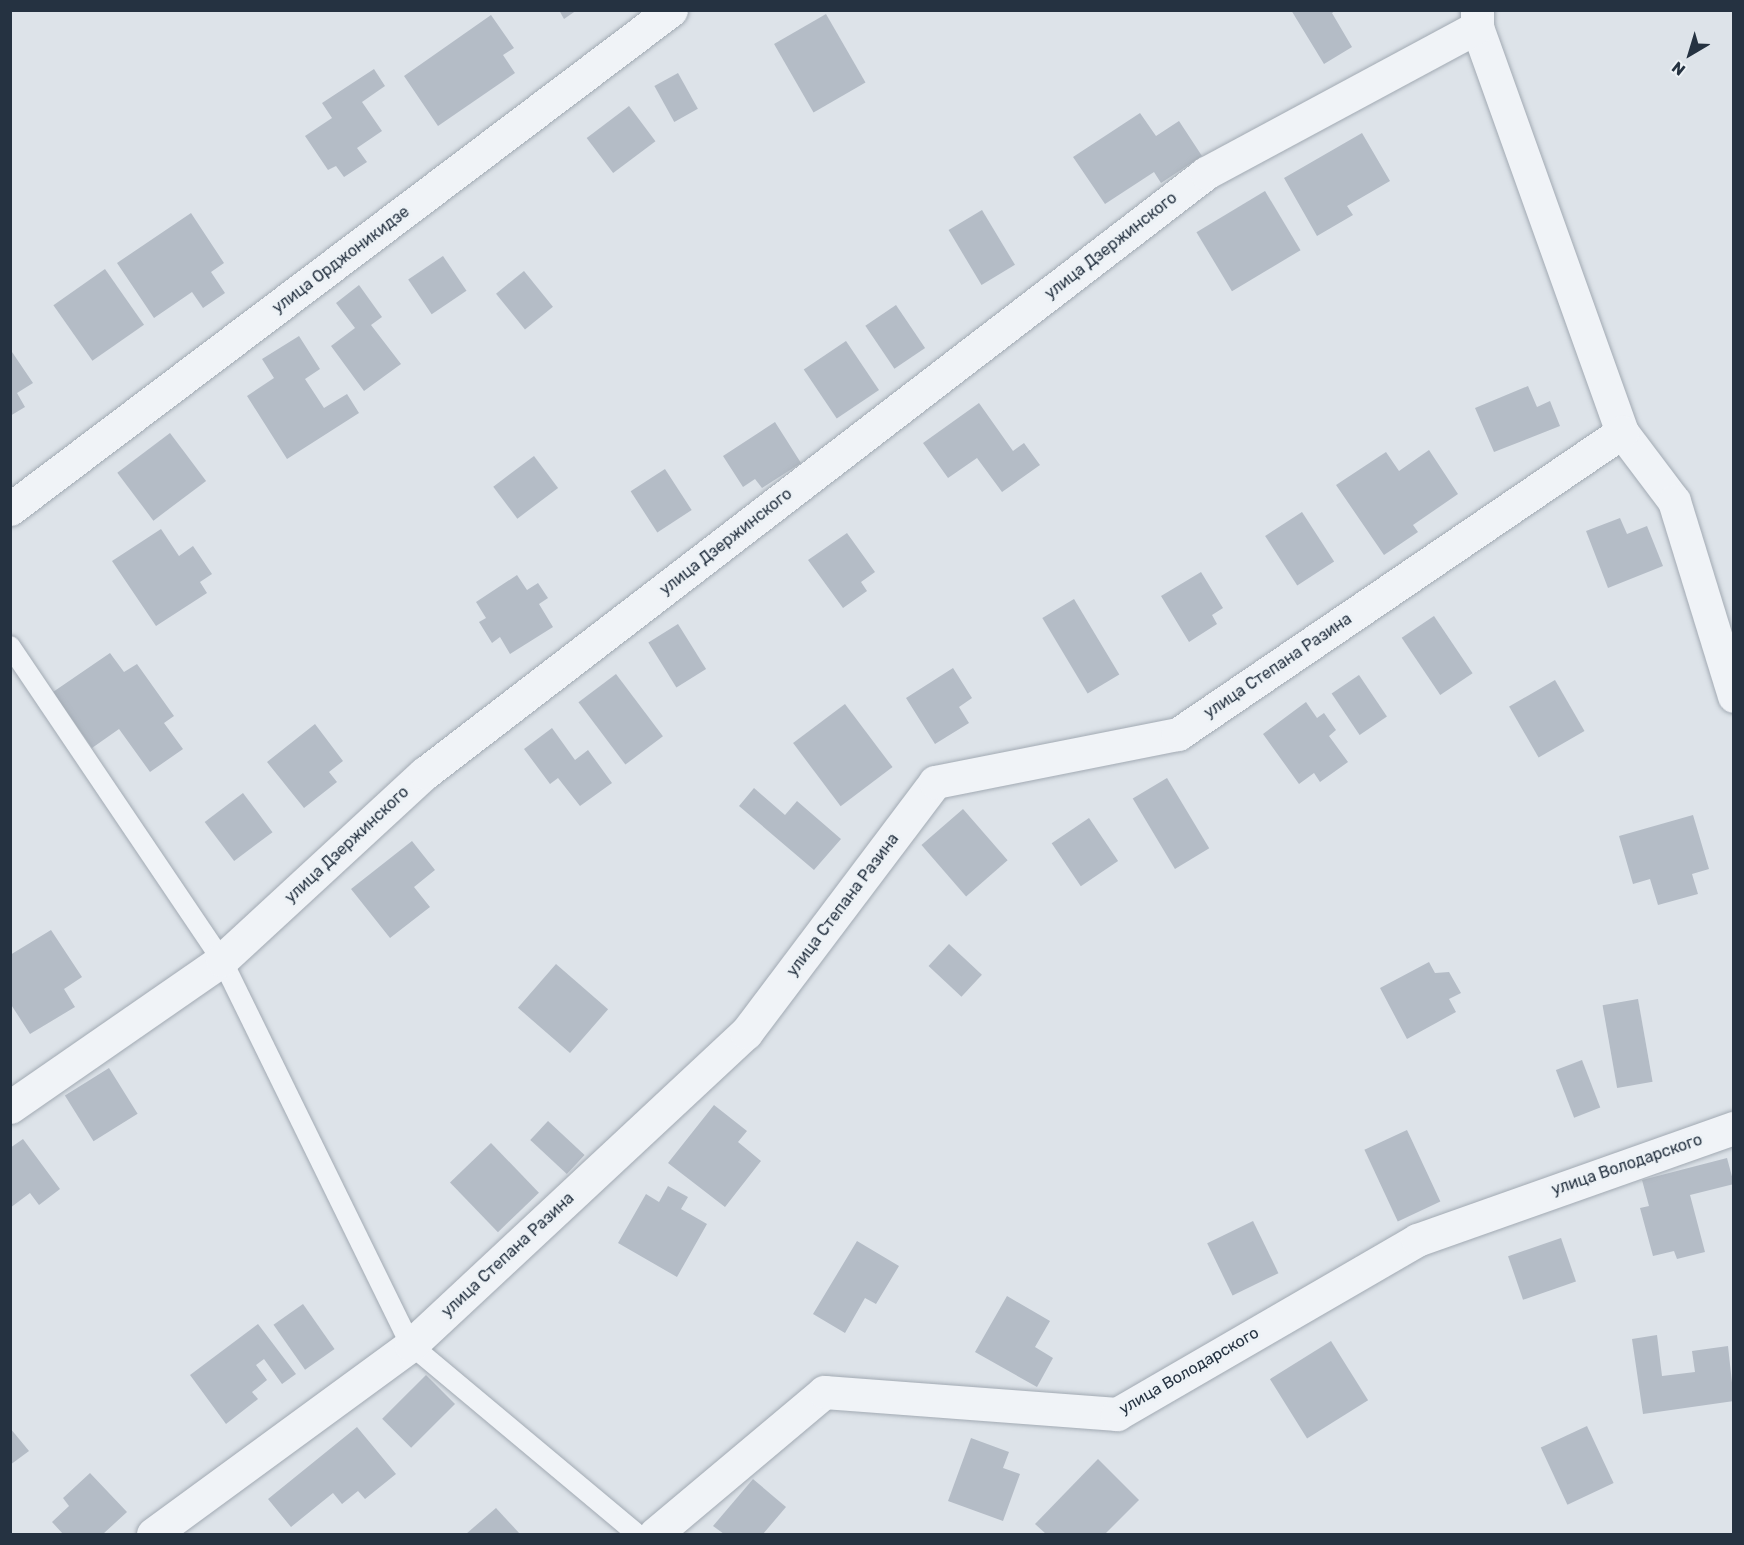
<!DOCTYPE html>
<html>
<head>
<meta charset="utf-8">
<style>
  body { margin:0 }
  #map { position:relative; width:1744px; height:1545px; overflow:hidden; background:#dde3e9; font-family:Rubik,sans-serif }
  div>[style] { position:absolute }
  [style*='--x'] { left:calc(var(--x)*1px); top:calc(var(--y)*1px); width:calc(var(--w)*1px); rotate:calc(var(--a)*1deg) }
  .building>* { inset:0; background:#b4bcc6; transform-origin:0 0 }
  .roads { filter:drop-shadow(0 0 2px #a2aab3) drop-shadow(0 0 2px #a2aab3) }
  .lane>* { height:20px; margin:-10px; padding:0 10px; transform-origin:10px; border-radius:10px; background:#f0f3f7 }
  .street>* { height:33px; margin:-16.5px; padding:0 16.5px; transform-origin:16.5px; border-radius:16.5px; background:#f0f3f7 }
  span { translate:-50% -50%; white-space:nowrap; text-align:center; line-height:1.15; -webkit-text-stroke:6px #edf2f6; paint-order:stroke }
  .street-label { font-size:16px; color:#253241 }
  .frame { position:absolute; inset:0; border:12px solid #253241; pointer-events:none }
  .north { position:absolute; left:1660px; top:24px; width:60px; height:60px; -webkit-text-stroke:4px #edf2f6; paint-order:stroke; rotate:218deg; font-size:16px; font-weight:700; line-height:24px; text-align:center; color:#253241 }
  .north::after { content:''; display:block; margin:auto; width:21px; height:27px; background:#253241; clip-path:polygon(50% 0,100% 100%,50% 72%,0 100%) }
</style>
</head>
<body>
<div id="map">
  <div class="building">
    <div style="clip-path:polygon(559px 10px,577px 10px,564px 19px)"></div>
    <div style="clip-path:polygon(1291px 10px,1336px 10px,1332px 13px,1352px 47px,1324px 64px)"></div>
    <div style="left:826px;top:14px;width:79px;height:60px;rotate:60deg"></div>
    <div style="clip-path:polygon(491px 15px,514px 48px,503px 55px,515px 73px,438px 126px,404px 76px)"></div>
    <div style="clip-path:polygon(374px 69px,385px 86px,362px 102px,382px 131px,357px 148px,367px 162px,344px 177px,336px 166px,328px 170px,305px 136px,332px 118px,322px 103px)"></div>
    <div style="left:678px;top:73px;width:41px;height:27px;rotate:61deg"></div>
    <div style="left:629px;top:106px;width:44px;height:53px;rotate:53deg"></div>
    <div style="clip-path:polygon(1140px 113px,1156px 136px,1179px 121px,1202px 156px,1161px 183px,1154px 172px,1105px 204px,1073px 157px)"></div>
    <div style="clip-path:polygon(1362px 133px,1390px 181px,1347px 206px,1353px 215px,1317px 236px,1284px 178px)"></div>
    <div style="left:1265px;top:191px;width:69px;height:80px;rotate:59deg"></div>
    <div style="left:982px;top:210px;width:64px;height:39px;rotate:59deg"></div>
    <div style="clip-path:polygon(191px 213px,224px 263px,211px 272px,225px 293px,203px 308px,192px 292px,154px 318px,117px 263px)"></div>
    <div style="left:443px;top:256px;width:42px;height:42px;rotate:56deg"></div>
    <div style="left:105px;top:269px;width:68px;height:63px;rotate:55deg"></div>
    <div style="left:524px;top:271px;width:46px;height:36px;rotate:51deg"></div>
    <div style="clip-path:polygon(359px 285px,382px 317px,371px 325px,401px 364px,364px 391px,331px 346px,355px 328px,336px 303px)"></div>
    <div style="left:896px;top:305px;width:52px;height:37px;rotate:56deg"></div>
    <div style="clip-path:polygon(299px 336px,320px 369px,305px 379px,324px 408px,347px 394px,359px 413px,287px 459px,247px 396px,274px 378px,262px 359px)"></div>
    <div style="left:846px;top:341px;width:59px;height:51px;rotate:56deg"></div>
    <div style="clip-path:polygon(10px 349px,33px 383px,17px 393px,25px 407px,10px 416px)"></div>
    <div style="clip-path:polygon(1528px 386px,1537px 407px,1550px 401px,1560px 426px,1494px 452px,1475px 408px)"></div>
    <div style="clip-path:polygon(979px 403px,1013px 451px,1024px 443px,1040px 465px,1002px 492px,977px 458px,948px 478px,923px 443px)"></div>
    <div style="clip-path:polygon(775px 422px,801px 463px,762px 488px,755px 479px,743px 487px,723px 456px)"></div>
    <div style="left:170px;top:433px;width:60px;height:66px;rotate:53deg"></div>
    <div style="clip-path:polygon(1429px 450px,1458px 494px,1413px 525px,1418px 532px,1384px 555px,1336px 485px,1386px 452px,1399px 471px)"></div>
    <div style="left:534px;top:456px;width:40px;height:51px;rotate:53deg"></div>
    <div style="left:665px;top:469px;width:49px;height:41px;rotate:57deg"></div>
    <div style="left:1302px;top:512px;width:59px;height:44px;rotate:57deg"></div>
    <div style="clip-path:polygon(1620px 518px,1627px 534px,1647px 526px,1663px 566px,1608px 588px,1586px 531px)"></div>
    <div style="clip-path:polygon(161px 529px,179px 556px,193px 546px,212px 574px,200px 582px,207px 593px,156px 626px,112px 561px)"></div>
    <div style="clip-path:polygon(847px 533px,875px 572px,861px 582px,867px 591px,843px 608px,808px 560px)"></div>
    <div style="clip-path:polygon(1201px 572px,1223px 608px,1212px 615px,1217px 624px,1189px 642px,1161px 596px)"></div>
    <div style="clip-path:polygon(517px 575px,527px 590px,538px 583px,548px 598px,539px 604px,553px 627px,510px 654px,500px 637px,492px 643px,479px 622px,486px 618px,476px 602px)"></div>
    <div style="left:1074px;top:599px;width:88px;height:37px;rotate:59deg"></div>
    <div style="left:1434px;top:616px;width:69px;height:39px;rotate:56deg"></div>
    <div style="left:678px;top:624px;width:53px;height:35px;rotate:58deg"></div>
    <div style="clip-path:polygon(110px 653px,124px 672px,137px 664px,174px 716px,164px 723px,183px 749px,150px 772px,119px 729px,92px 748px,53px 692px)"></div>
    <div style="clip-path:polygon(953px 668px,972px 698px,959px 707px,969px 723px,935px 744px,906px 698px)"></div>
    <div style="left:616px;top:674px;width:78px;height:47px;rotate:53deg"></div>
    <div style="left:1359px;top:675px;width:50px;height:33px;rotate:56deg"></div>
    <div style="left:1555px;top:680px;width:59px;height:53px;rotate:60deg"></div>
    <div style="clip-path:polygon(1306px 702px,1317px 718px,1324px 713px,1336px 730px,1329px 736px,1348px 762px,1320px 782px,1314px 773px,1299px 784px,1263px 734px)"></div>
    <div style="left:845px;top:704px;width:79px;height:65px;rotate:53deg"></div>
    <div style="clip-path:polygon(315px 724px,343px 761px,329px 772px,337px 782px,304px 808px,267px 762px)"></div>
    <div style="clip-path:polygon(552px 728px,575px 760px,588px 750px,612px 783px,580px 806px,558px 778px,550px 784px,524px 749px)"></div>
    <div style="left:1167px;top:778px;width:82px;height:40px;rotate:59deg"></div>
    <div style="clip-path:polygon(754px 788px,785px 815px,797px 801px,841px 839px,814px 870px,739px 806px)"></div>
    <div style="left:243px;top:793px;width:49px;height:48px;rotate:53deg"></div>
    <div style="left:963px;top:809px;width:68px;height:55px;rotate:49deg"></div>
    <div style="clip-path:polygon(1693px 815px,1709px 869px,1692px 874px,1698px 894px,1658px 905px,1650px 879px,1633px 884px,1619px 836px)"></div>
    <div style="left:1089px;top:818px;width:52px;height:45px;rotate:56deg"></div>
    <div style="clip-path:polygon(412px 841px,435px 870px,414px 887px,430px 907px,390px 938px,351px 889px)"></div>
    <div style="clip-path:polygon(51px 930px,82px 977px,64px 989px,75px 1007px,30px 1034px,10px 1003px,10px 955px)"></div>
    <div style="left:949px;top:944px;width:45px;height:30px;rotate:43deg"></div>
    <div style="clip-path:polygon(1429px 962px,1435px 973px,1449px 972px,1461px 993px,1449px 999px,1456px 1012px,1407px 1039px,1380px 988px)"></div>
    <div style="left:556px;top:964px;width:69px;height:58px;rotate:41deg"></div>
    <div style="left:1638px;top:999px;width:84px;height:36px;rotate:80deg"></div>
    <div style="left:1582px;top:1060px;width:51px;height:28px;rotate:69deg"></div>
    <div style="left:109px;top:1068px;width:54px;height:52px;rotate:58deg"></div>
    <div style="clip-path:polygon(714px 1105px,747px 1131px,738px 1142px,761px 1161px,725px 1207px,668px 1163px)"></div>
    <div style="left:548px;top:1121px;width:50px;height:26px;rotate:43deg"></div>
    <div style="left:1407px;top:1130px;width:79px;height:47px;rotate:65deg"></div>
    <div style="clip-path:polygon(23px 1139px,60px 1189px,39px 1205px,30px 1193px,10px 1208px,10px 1148px)"></div>
    <div style="left:491px;top:1143px;width:69px;height:57px;rotate:46deg"></div>
    <div style="clip-path:polygon(1727px 1158px,1734px 1184px,1690px 1195px,1705px 1252px,1677px 1259px,1674px 1251px,1653px 1256px,1640px 1208px,1649px 1206px,1642px 1180px)"></div>
    <div style="clip-path:polygon(668px 1186px,688px 1197px,681px 1209px,707px 1224px,677px 1277px,618px 1243px,646px 1194px,659px 1202px)"></div>
    <div style="left:1253px;top:1221px;width:58px;height:51px;rotate:64deg"></div>
    <div style="left:1561px;top:1238px;width:46px;height:56px;rotate:71deg"></div>
    <div style="clip-path:polygon(857px 1241px,899px 1266px,876px 1304px,865px 1298px,845px 1333px,813px 1314px)"></div>
    <div style="clip-path:polygon(1007px 1296px,1050px 1321px,1035px 1347px,1053px 1358px,1037px 1387px,975px 1352px)"></div>
    <div style="left:303px;top:1304px;width:55px;height:36px;rotate:55deg"></div>
    <div style="clip-path:polygon(258px 1324px,296px 1374px,282px 1384px,264px 1359px,256px 1365px,267px 1380px,252px 1392px,258px 1399px,226px 1424px,190px 1375px)"></div>
    <div style="clip-path:polygon(1657px 1335px,1662px 1376px,1695px 1372px,1692px 1351px,1728px 1346px,1734px 1401px,1643px 1414px,1632px 1339px)"></div>
    <div style="left:1331px;top:1341px;width:70px;height:72px;rotate:58deg"></div>
    <div style="left:426px;top:1375px;width:41px;height:62px;rotate:45deg"></div>
    <div style="left:1587px;top:1426px;width:63px;height:51px;rotate:65deg"></div>
    <div style="clip-path:polygon(357px 1427px,396px 1474px,365px 1499px,358px 1491px,342px 1504px,333px 1493px,291px 1527px,268px 1499px)"></div>
    <div style="clip-path:polygon(10px 1428px,29px 1451px,10px 1465px)"></div>
    <div style="clip-path:polygon(971px 1438px,1009px 1452px,1003px 1468px,1020px 1474px,1003px 1521px,948px 1501px)"></div>
    <div style="clip-path:polygon(1098px 1459px,1139px 1500px,1105px 1534px,1046px 1534px,1035px 1524px)"></div>
    <div style="clip-path:polygon(90px 1473px,127px 1512px,103px 1534px,63px 1534px,52px 1522px,69px 1506px,63px 1498px)"></div>
    <div style="clip-path:polygon(753px 1479px,786px 1507px,763px 1534px,724px 1534px,713px 1526px)"></div>
    <div style="clip-path:polygon(496px 1508px,520px 1534px,466px 1534px)"></div>
  </div>
  <div class="roads">
    <div class="lane">
      <div style="--x:10;--y:646;--w:379;--a:56"></div>
      <div style="--x:222;--y:960;--w:429;--a:63.9"></div>
      <div style="--x:411;--y:1345;--w:295;--a:39.9"></div>
    </div>
    <div class="street">
      <div style="--x:1477;--y:10;--w:17;--a:90"></div>
      <div style="--x:1477;--y:27;--w:430;--a:70.3"></div>
      <div style="--x:1622;--y:432;--w:86;--a:53"></div>
      <div style="--x:1674;--y:501;--w:204;--a:72.9"></div>
      <div style="--x:10;--y:509;--w:828;--a:-37.05"></div>
      <div style="--x:10;--y:1107;--w:258;--a:-34.7"></div>
      <div style="--x:222;--y:960;--w:276;--a:-42.7"></div>
      <div style="--x:425;--y:773;--w:985;--a:-37.53"></div>
      <div style="--x:1206;--y:173;--w:308;--a:-28.3"></div>
      <div style="--x:153;--y:1534;--w:320;--a:-36.2"></div>
      <div style="--x:411;--y:1345;--w:458;--a:-43"></div>
      <div style="--x:746;--y:1033;--w:314;--a:-53"></div>
      <div style="--x:935;--y:782;--w:248;--a:-11.2"></div>
      <div style="--x:1178;--y:734;--w:537;--a:-34.22"></div>
      <div style="--x:655;--y:1534;--w:221;--a:-40"></div>
      <div style="--x:824;--y:1392;--w:294;--a:4.3"></div>
      <div style="--x:1117;--y:1414;--w:347;--a:-30.1"></div>
      <div style="--x:1417;--y:1240;--w:336;--a:-19.5"></div>
    </div>
  </div>
  <div class="street-label">
    <span style="left:1111px;top:246px;rotate:-38deg">улица Дзержинского</span>
    <span style="left:341px;top:260px;rotate:-37deg">улица Орджоникидзе</span>
    <span style="left:726px;top:542px;rotate:-38deg">улица Дзержинского</span>
    <span style="left:1278px;top:666px;rotate:-34deg">улица Степана Разина</span>
    <span style="left:347px;top:845px;rotate:-43deg">улица Дзержинского</span>
    <span style="left:843px;top:905px;rotate:-53deg">улица Степана Разина</span>
    <span style="left:1627px;top:1165px;rotate:-19deg">улица Володарского</span>
    <span style="left:508px;top:1255px;rotate:-43deg">улица Степана Разина</span>
    <span style="left:1189px;top:1371px;rotate:-30deg">улица Володарского</span>
  </div>
  <div class="frame"></div>
  <div class="north">N</div>
</div>
</body>
</html>
